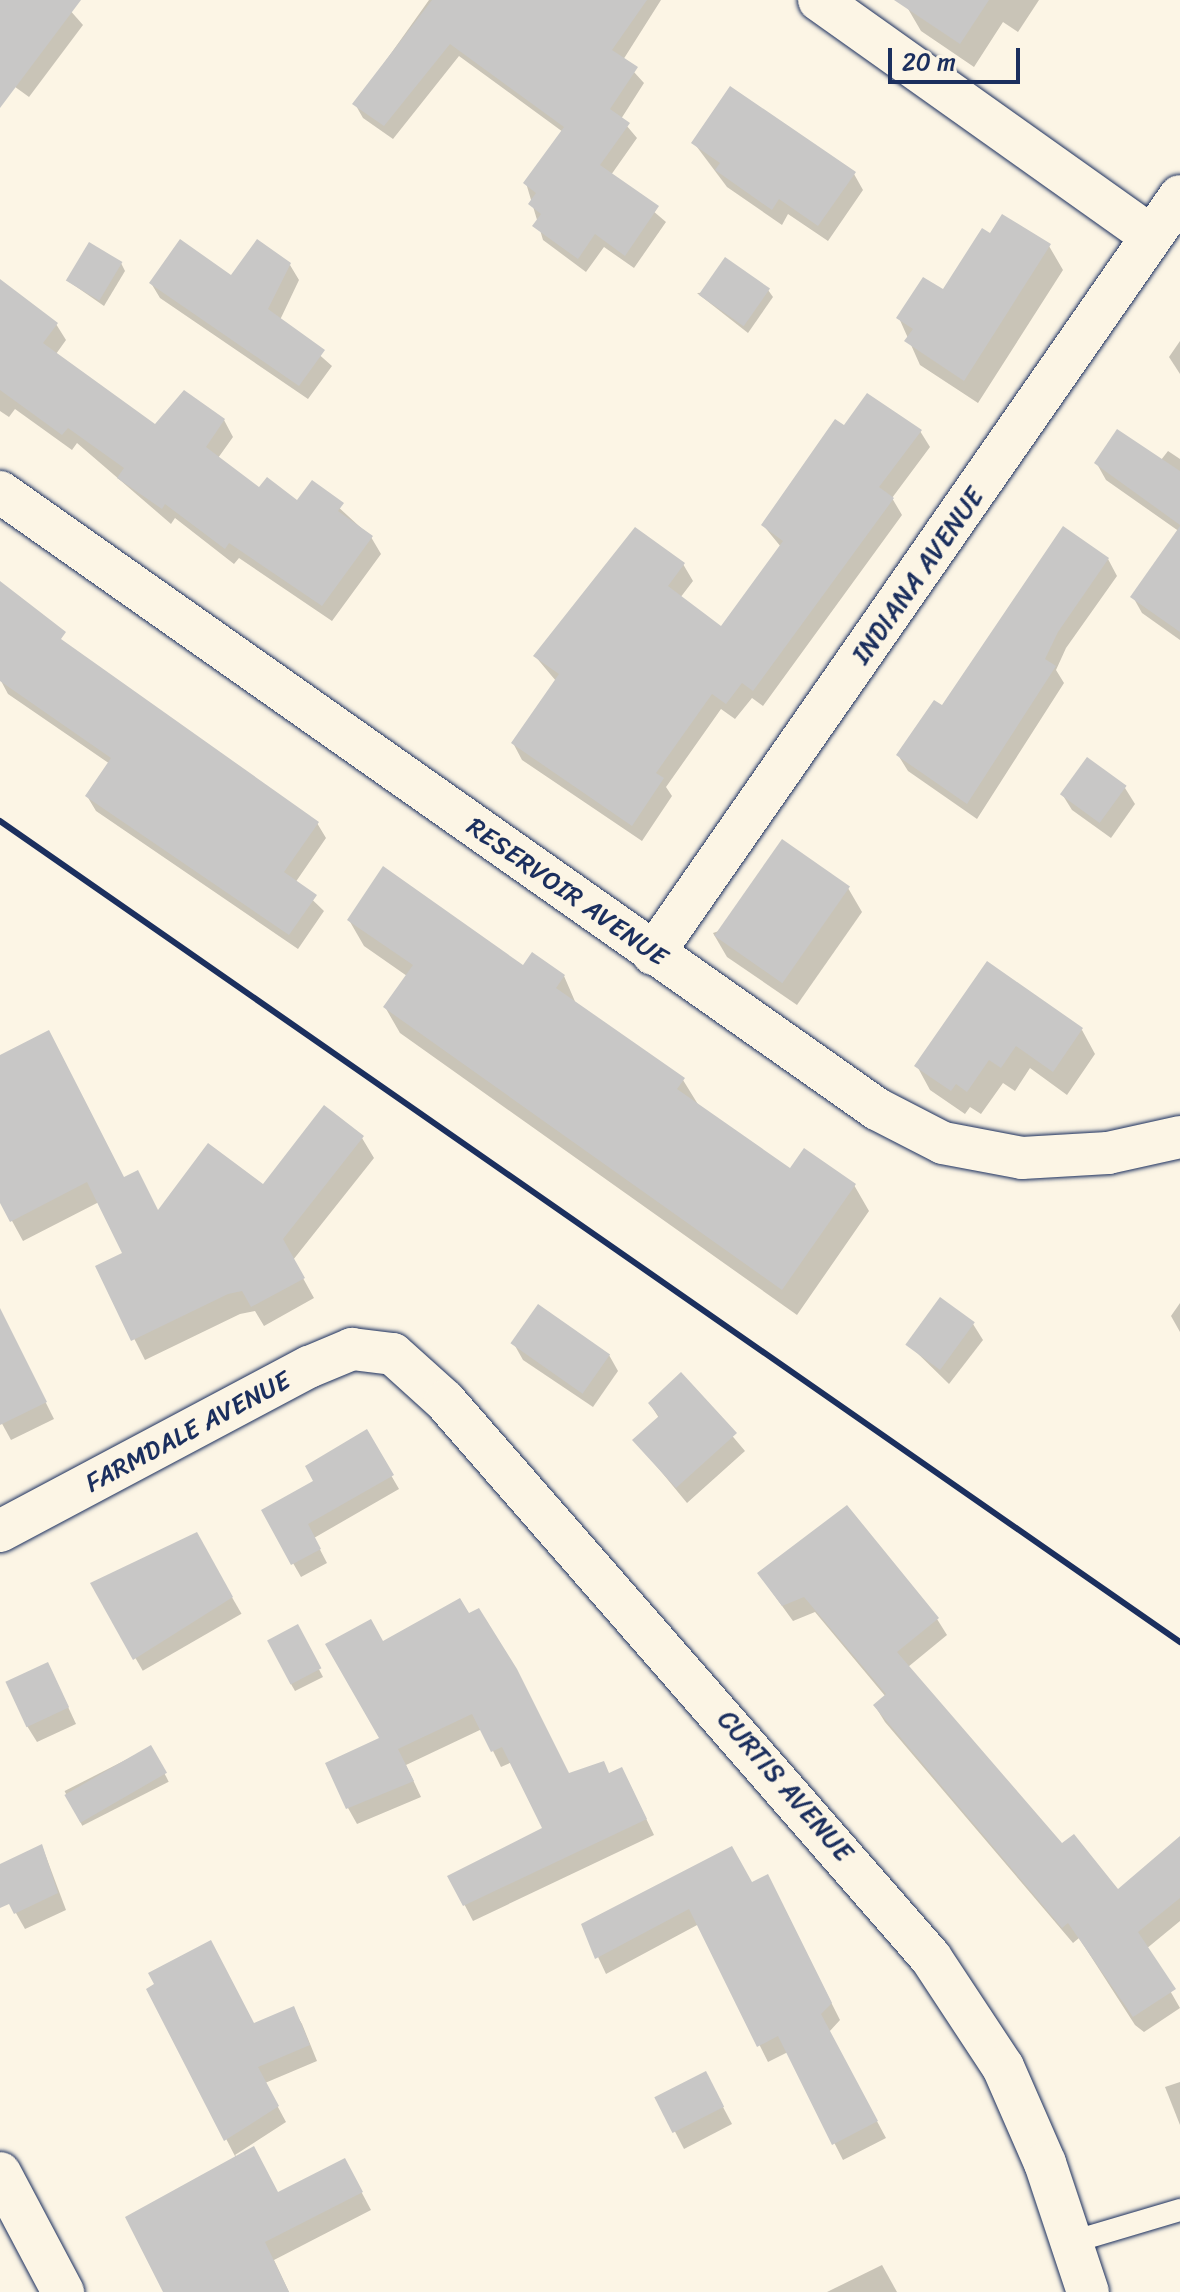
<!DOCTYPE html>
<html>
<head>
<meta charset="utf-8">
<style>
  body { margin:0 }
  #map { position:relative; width:1180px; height:2292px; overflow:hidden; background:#fcf5e5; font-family:Sriracha,sans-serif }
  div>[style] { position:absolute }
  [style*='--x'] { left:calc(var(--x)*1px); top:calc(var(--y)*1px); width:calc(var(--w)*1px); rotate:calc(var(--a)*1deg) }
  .shadow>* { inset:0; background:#0003; transform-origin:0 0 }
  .building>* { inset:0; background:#c8c7c6; transform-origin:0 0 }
  .roads { filter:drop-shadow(0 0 2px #1b2f5e) drop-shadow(0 0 2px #1b2f5e) }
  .service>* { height:22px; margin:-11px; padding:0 11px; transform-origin:11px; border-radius:11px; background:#fcf5e5 }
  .minor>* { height:42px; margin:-21px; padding:0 21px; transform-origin:21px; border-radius:21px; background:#fcf5e5 }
  .rail>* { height:6px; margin:-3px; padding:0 3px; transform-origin:3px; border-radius:3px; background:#1b2f5e }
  span { translate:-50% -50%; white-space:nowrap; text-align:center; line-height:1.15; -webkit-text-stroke:7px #fcf5e5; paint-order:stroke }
  .street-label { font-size:26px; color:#1b2f5e }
  .scale { position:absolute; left:888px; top:48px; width:132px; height:36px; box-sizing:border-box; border:4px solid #1b2f5e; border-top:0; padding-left:10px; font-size:24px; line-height:28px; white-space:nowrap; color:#1b2f5e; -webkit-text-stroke:6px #fcf5e5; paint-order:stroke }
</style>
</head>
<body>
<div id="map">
  <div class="shadow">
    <div style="clip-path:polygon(3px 0,61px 0,83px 25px,29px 97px,0 76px)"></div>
    <div style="clip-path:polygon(429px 0,661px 0,623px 60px,644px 83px,621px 119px,637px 138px,611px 175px,666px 222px,634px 268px,604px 247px,586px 272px,543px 240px,526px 183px,563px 132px,459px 56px,393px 139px,363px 118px,355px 104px)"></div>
    <div style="clip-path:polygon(911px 0,1039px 0,1018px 32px,1003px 22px,974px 67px,921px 31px,907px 7px)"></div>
    <div style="clip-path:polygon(694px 143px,854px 174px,863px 190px,828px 241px,788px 214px,782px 225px,727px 187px)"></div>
    <div style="clip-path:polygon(991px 235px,1049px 246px,1063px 270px,978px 403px,920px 365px,899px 318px,944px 292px)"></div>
    <div style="clip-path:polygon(121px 263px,125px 271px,104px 306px,68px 281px)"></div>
    <div style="clip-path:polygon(290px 265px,299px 280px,280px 320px,332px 366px,308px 399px,160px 298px,151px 283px,232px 278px)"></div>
    <div style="clip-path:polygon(768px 290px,773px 297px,748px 333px,697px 293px)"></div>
    <div style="clip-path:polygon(0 309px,56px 324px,66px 340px,56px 354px,156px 427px,224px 420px,233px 437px,218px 458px,260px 490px,298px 502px,312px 483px,371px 537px,381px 554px,332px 621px,239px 558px,234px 564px,175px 518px,171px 524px,77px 443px,72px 450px,15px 409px,9px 417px,0 411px)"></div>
    <div style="clip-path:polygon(1180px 341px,1180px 374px,1169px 357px)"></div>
    <div style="clip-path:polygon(844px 428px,920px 431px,930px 447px,892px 498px,902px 515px,763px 706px,752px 698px,735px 719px,721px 709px,666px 787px,672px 796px,642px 841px,522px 760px,513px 743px,556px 681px,535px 656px,683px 564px,693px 581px,680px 598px,722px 629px,781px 547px,763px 525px)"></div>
    <div style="clip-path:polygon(1168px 451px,1180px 459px,1180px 532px,1106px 480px,1097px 464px,1161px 460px)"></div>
    <div style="clip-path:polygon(1108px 559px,1117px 576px,1066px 648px,1056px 670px,1064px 683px,977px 819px,908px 771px,898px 755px,943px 708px)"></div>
    <div style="clip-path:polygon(1180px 568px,1180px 640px,1142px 613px,1133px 597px)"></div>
    <div style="clip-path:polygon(0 679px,317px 823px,326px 838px,295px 883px,324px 911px,298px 949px,96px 811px,87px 796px,110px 764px,8px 694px)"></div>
    <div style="clip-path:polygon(1125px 788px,1135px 804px,1111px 838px,1072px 810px,1062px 794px)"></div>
    <div style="clip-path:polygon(848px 888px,862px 912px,797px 1005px,727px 957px,713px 933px)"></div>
    <div style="clip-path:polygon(349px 920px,564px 976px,577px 1006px,683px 1080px,699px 1106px,791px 1171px,854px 1185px,869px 1211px,797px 1315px,400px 1033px,385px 1007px,407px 976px,364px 946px)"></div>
    <div style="clip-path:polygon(1082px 1030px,1095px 1054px,1067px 1095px,1030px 1068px,1015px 1091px,1003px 1083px,981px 1114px,970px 1107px,965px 1114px,930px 1090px,917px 1066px)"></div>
    <div style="clip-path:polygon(0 1057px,158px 1212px,263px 1187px,362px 1138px,374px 1158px,293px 1260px,314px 1298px,264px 1326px,255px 1311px,240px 1314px,145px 1360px,98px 1267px,125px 1254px,99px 1202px,23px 1241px,0 1199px)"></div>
    <div style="clip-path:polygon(1180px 1303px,1180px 1332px,1171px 1316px)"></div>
    <div style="clip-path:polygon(973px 1324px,983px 1340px,949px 1384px,908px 1344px)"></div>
    <div style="clip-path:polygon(0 1333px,17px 1345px,54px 1419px,11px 1440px,0 1420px)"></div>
    <div style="clip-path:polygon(514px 1344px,609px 1355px,618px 1371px,593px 1407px,523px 1360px)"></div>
    <div style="clip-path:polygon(681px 1375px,745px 1451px,687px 1503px,635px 1440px,659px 1418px,650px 1404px)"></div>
    <div style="clip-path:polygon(366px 1432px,399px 1489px,314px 1538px,327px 1563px,301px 1577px,263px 1511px,316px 1482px)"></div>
    <div style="left:196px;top:1535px;width:91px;height:114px;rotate:60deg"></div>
    <div style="clip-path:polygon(759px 1574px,937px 1619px,947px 1635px,908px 1667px,1062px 1846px,1118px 1892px,1180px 1847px,1180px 1921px,1146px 1949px,1180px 2008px,1144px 2032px,1135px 2025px,1079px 1938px,1073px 1943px,885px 1722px,875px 1706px,886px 1697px,815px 1612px,793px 1621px)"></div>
    <div style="clip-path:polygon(297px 1627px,323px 1677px,295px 1691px,291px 1684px)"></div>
    <div style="clip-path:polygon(382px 1643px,569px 1775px,610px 1775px,630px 1785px,654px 1835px,473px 1921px,450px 1877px,544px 1829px,512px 1762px,501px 1767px,482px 1729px,406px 1765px,421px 1797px,357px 1824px,348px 1808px,381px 1738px)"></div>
    <div style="clip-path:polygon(56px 1681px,76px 1724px,37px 1742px,27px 1726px)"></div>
    <div style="left:151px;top:1747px;width:39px;height:97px;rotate:63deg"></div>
    <div style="clip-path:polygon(42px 1846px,66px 1910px,25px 1929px,0 1885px,0 1866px)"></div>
    <div style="clip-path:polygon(752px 1885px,776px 1893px,840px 2020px,829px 2032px,886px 2138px,843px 2160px,788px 2052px,768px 2062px,699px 1924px,606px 1974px,583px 1925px)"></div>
    <div style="clip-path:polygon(149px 1990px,254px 2025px,293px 2009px,302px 2024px,317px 2061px,265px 2083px,286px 2122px,235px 2155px,278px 2194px,354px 2178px,371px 2210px,274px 2260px,289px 2292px,164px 2292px,236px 2158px)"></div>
    <div style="clip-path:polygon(1180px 2082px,1180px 2125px,1165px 2087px)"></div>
    <div style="clip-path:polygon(714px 2090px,732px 2124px,684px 2149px,658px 2099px)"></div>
    <div style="clip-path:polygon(882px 2265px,897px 2292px,827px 2292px)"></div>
  </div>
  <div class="building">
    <div style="clip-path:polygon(0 0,81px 0,0 108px)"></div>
    <div style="clip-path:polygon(432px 0,647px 0,612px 50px,638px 67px,610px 109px,630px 123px,600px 165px,659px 206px,625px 256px,595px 234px,578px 259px,532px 226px,541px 214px,528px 204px,536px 193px,523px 183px,564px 127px,450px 44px,384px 126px,352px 104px)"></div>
    <div style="clip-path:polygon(894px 0,989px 0,960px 44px)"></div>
    <div style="clip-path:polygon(730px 86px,856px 172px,818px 226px,779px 199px,772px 210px,715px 170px,720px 163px,691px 143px)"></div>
    <div style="clip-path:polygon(1002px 214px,1051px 244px,964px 381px,904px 341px,913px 329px,896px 318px,923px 277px,943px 289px,982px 228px,990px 233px)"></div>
    <div style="clip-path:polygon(180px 239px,231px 275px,257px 239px,291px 263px,268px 309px,325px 350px,299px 386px,149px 283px)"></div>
    <div style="left:89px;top:242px;width:39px;height:45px;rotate:31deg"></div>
    <div style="left:725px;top:257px;width:55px;height:46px;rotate:35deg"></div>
    <div style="clip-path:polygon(0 279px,58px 323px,43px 343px,155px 424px,184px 390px,225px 419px,206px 447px,259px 487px,267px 477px,297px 500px,312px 480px,344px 503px,338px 511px,373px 536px,322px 606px,229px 543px,225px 549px,165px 504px,162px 509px,117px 478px,124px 468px,68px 428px,62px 435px,0 390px)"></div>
    <div style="clip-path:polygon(867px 393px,922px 430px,879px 487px,894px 498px,753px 691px,742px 683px,726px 704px,712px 694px,656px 773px,664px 778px,632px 826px,511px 743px,559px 674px,533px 656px,635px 527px,685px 563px,668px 586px,721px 626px,783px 541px,761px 525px,835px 419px,844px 425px)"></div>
    <div style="clip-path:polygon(1117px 429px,1180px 471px,1180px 525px,1094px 463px)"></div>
    <div style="clip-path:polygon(1063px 526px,1109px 558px,1058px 632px,1045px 659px,1056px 666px,967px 804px,896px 755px,934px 700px,942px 705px)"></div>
    <div style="clip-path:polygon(1180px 526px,1180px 632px,1130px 597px)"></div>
    <div style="clip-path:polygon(0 581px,66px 632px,61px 639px,319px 822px,284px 872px,317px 895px,289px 935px,85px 796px,111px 758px,0 681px)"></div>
    <div style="left:1087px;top:757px;width:49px;height:46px;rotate:36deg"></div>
    <div style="left:782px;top:839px;width:83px;height:118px;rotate:35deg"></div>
    <div style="clip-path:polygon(383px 866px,523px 965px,532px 952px,565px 975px,556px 988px,685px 1078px,677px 1089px,790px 1168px,804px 1148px,856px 1184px,782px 1290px,383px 1007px,413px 965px,347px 920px)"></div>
    <div style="clip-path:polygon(987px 961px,1083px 1028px,1053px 1072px,1016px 1046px,1001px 1068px,989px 1060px,967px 1092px,956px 1084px,951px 1091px,914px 1066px)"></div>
    <div style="clip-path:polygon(49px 1030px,124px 1177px,138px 1170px,158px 1210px,208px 1143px,263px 1184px,324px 1105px,364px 1136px,283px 1239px,305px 1278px,251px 1307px,242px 1291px,228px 1294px,131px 1341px,95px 1266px,122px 1253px,87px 1182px,10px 1222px,0 1203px,0 1055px)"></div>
    <div style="left:940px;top:1297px;width:43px;height:59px;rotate:36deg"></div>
    <div style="left:538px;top:1304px;width:88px;height:48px;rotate:35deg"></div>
    <div style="clip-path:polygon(0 1308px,47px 1402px,0 1425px)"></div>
    <div style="clip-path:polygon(681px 1372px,737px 1433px,676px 1488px,632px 1440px,659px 1416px,648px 1403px)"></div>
    <div style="clip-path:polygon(367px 1429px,394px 1475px,308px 1524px,321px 1549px,291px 1565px,261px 1510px,313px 1481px,305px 1466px)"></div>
    <div style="clip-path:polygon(847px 1505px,939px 1618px,897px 1652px,1062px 1843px,1074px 1834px,1118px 1889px,1180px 1836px,1180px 1898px,1138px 1932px,1176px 1989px,1133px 2017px,1068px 1923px,1062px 1928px,873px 1705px,886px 1694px,804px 1597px,782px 1606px,757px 1573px)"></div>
    <div style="clip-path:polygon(197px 1532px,233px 1597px,133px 1660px,90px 1583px)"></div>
    <div style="clip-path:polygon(460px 1598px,469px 1613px,479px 1608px,517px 1669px,569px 1773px,604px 1761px,609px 1773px,622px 1767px,647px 1819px,463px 1906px,447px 1876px,542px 1828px,502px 1747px,491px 1752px,472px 1714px,398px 1749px,414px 1781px,346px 1809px,325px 1763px,379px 1738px,325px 1644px,371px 1619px,383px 1641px)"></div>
    <div style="left:298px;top:1624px;width:50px;height:35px;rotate:62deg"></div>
    <div style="left:48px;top:1662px;width:50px;height:47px;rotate:65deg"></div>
    <div style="left:151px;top:1745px;width:32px;height:100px;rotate:60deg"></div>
    <div style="clip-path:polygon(42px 1844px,58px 1893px,14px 1914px,9px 1904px,0 1908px,0 1864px)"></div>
    <div style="clip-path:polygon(732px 1846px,752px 1882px,768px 1874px,832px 2003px,821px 2014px,878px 2121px,832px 2145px,778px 2036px,757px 2047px,689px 1909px,595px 1959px,581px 1924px)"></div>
    <div style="clip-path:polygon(211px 1940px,254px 2023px,294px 2006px,310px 2045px,258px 2067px,279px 2106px,224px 2141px,146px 1989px,154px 1984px,148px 1973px)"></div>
    <div style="left:706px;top:2071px;width:40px;height:58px;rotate:63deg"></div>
    <div style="clip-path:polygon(254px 2146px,278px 2192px,345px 2158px,363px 2192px,265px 2242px,289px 2292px,163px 2292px,125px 2217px)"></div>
  </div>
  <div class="roads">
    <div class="service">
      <div style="--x:1072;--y:2242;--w:113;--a:-16.5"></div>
    </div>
    <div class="minor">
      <div style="--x:819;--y:0;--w:407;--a:35.4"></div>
      <div style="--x:0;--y:492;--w:1072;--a:35.13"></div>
      <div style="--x:877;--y:1109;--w:74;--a:27.3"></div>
      <div style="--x:943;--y:1143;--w:80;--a:10.8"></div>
      <div style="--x:1022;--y:1158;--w:86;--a:-3.3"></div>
      <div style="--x:1108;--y:1153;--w:74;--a:-12.5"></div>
      <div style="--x:653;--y:954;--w:923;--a:-55.19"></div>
      <div style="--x:0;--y:1531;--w:350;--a:-28"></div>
      <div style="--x:309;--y:1367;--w:47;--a:-22.7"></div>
      <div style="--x:352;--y:1349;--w:41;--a:7"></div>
      <div style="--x:393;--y:1354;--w:70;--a:42.1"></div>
      <div style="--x:445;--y:1401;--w:739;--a:48.89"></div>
      <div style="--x:931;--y:1958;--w:131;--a:56.6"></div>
      <div style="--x:1003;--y:2067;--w:105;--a:66.4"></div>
      <div style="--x:1045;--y:2163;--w:136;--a:71.6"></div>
      <div style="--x:0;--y:2173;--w:135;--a:62.1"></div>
    </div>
  </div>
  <div class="rail">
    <div style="--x:0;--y:821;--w:1438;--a:34.83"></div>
  </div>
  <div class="street-label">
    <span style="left:918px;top:576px;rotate:-55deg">INDIANA AVENUE</span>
    <span style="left:567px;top:892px;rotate:35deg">RESERVOIR AVENUE</span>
    <span style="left:188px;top:1432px;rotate:-28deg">FARMDALE AVENUE</span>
    <span style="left:785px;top:1786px;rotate:49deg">CURTIS AVENUE</span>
  </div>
  <div class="scale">20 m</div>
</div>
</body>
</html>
